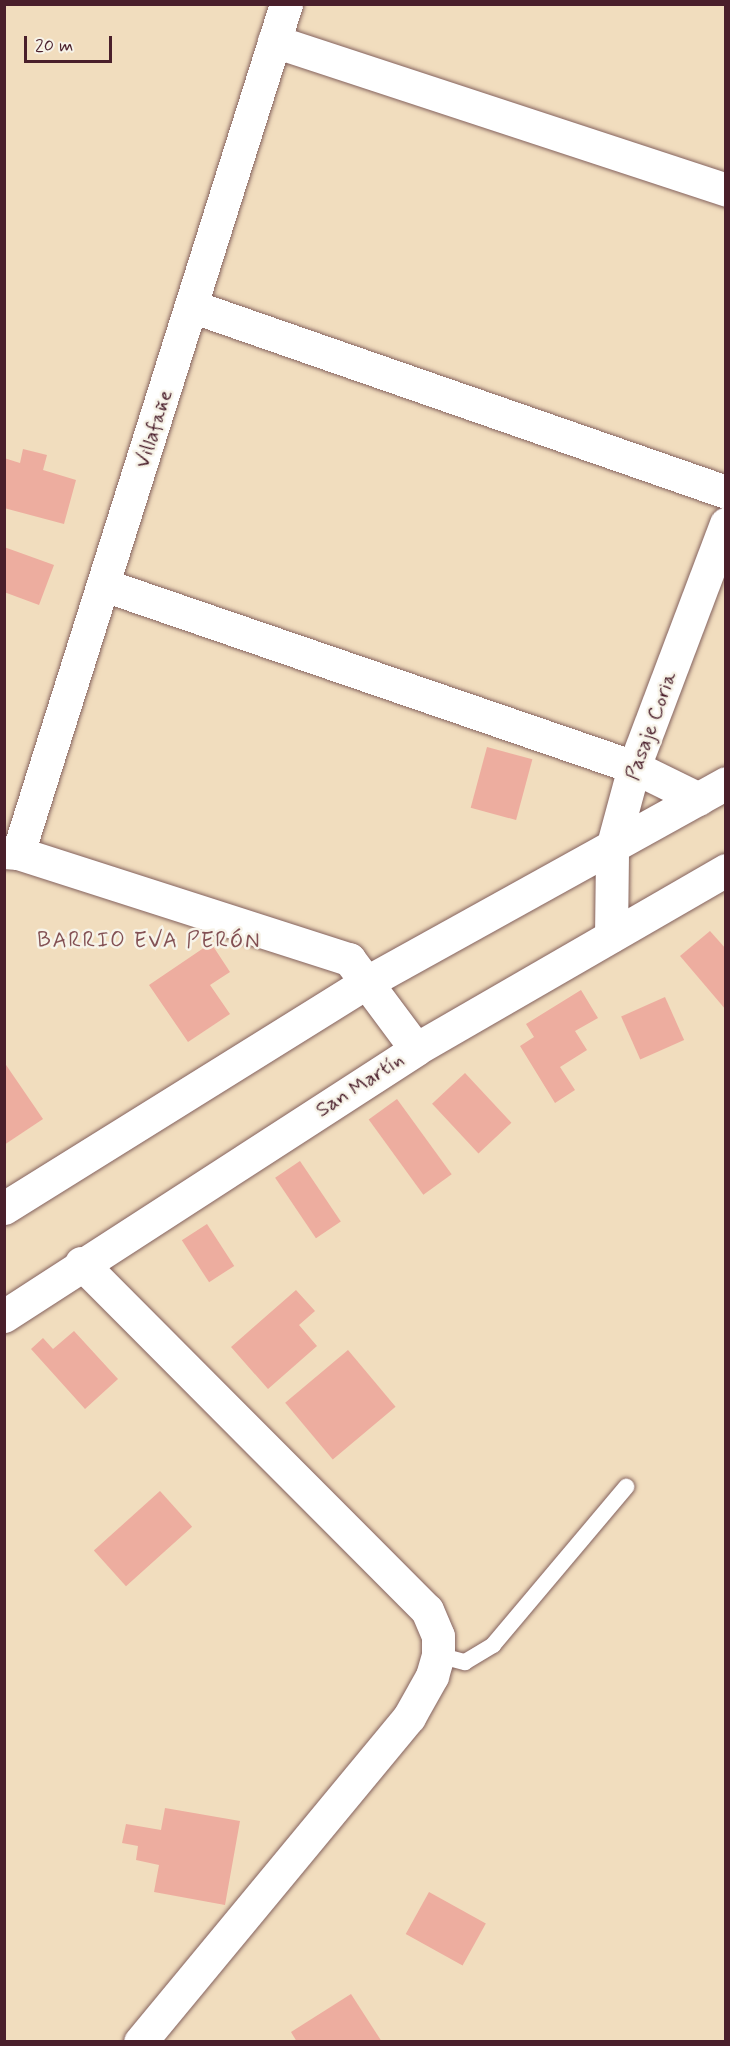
<!DOCTYPE html>
<html>
<head>
<meta charset="utf-8">
<style>
  body { margin:0 }
  #map { position:relative; width:730px; height:2046px; overflow:hidden; background:#f1ddbe; font-family:Mynerve,sans-serif }
  div>[style] { position:absolute }
  [style*='--x'] { left:calc(var(--x)*1px); top:calc(var(--y)*1px); width:calc(var(--w)*1px); rotate:calc(var(--a)*1deg) }
  .building>* { inset:0; background:#edad9f; transform-origin:0 0 }
  .roads { filter:drop-shadow(0 0 2px #84625e) drop-shadow(0 0 2px #84625e) }
  .service>* { height:16px; margin:-8px; padding:0 8px; transform-origin:8px; border-radius:8px; background:#fff }
  .minor>* { height:33px; margin:-16.5px; padding:0 16.5px; transform-origin:16.5px; border-radius:16.5px; background:#fff }
  span { translate:-50% -50%; white-space:nowrap; text-align:center; line-height:1.15; -webkit-text-stroke:5px #f7f3e8; paint-order:stroke }
  .street-label { font-size:21px; color:#4a1f2b }
  .neighbourhood-label { font-size:22px; color:#835154; letter-spacing:1.5px }
  .frame { position:absolute; inset:0; border:6px solid #4a1f2b; pointer-events:none }
  .scale { position:absolute; left:24px; top:36px; width:88px; height:27px; box-sizing:border-box; border:3px solid #4a1f2b; border-top:0; padding-left:8px; font-size:18px; line-height:21px; white-space:nowrap; color:#4a1f2b; -webkit-text-stroke:4px #f7f3e8; paint-order:stroke }
</style>
</head>
<body>
<div id="map">
  <div class="building">
    <div style="clip-path:polygon(23px 449px,47px 455px,43px 470px,76px 480px,64px 524px,4px 508px,4px 458px,20px 463px)"></div>
    <div style="clip-path:polygon(4px 547px,54px 565px,39px 605px,4px 592px)"></div>
    <div style="left:487px;top:747px;width:47px;height:63px;rotate:15deg"></div>
    <div style="clip-path:polygon(710px 931px,726px 949px,726px 1010px,680px 956px)"></div>
    <div style="clip-path:polygon(211px 943px,230px 972px,210px 985px,230px 1014px,188px 1042px,149px 985px)"></div>
    <div style="clip-path:polygon(581px 990px,598px 1018px,575px 1031px,587px 1050px,560px 1067px,575px 1090px,555px 1103px,520px 1046px,534px 1037px,526px 1024px)"></div>
    <div style="left:665px;top:997px;width:47px;height:48px;rotate:66deg"></div>
    <div style="clip-path:polygon(4px 1062px,43px 1119px,4px 1145px)"></div>
    <div style="left:465px;top:1073px;width:68px;height:45px;rotate:47deg"></div>
    <div style="left:397px;top:1099px;width:93px;height:35px;rotate:54deg"></div>
    <div style="left:300px;top:1161px;width:73px;height:30px;rotate:56deg"></div>
    <div style="left:207px;top:1224px;width:50px;height:30px;rotate:57deg"></div>
    <div style="clip-path:polygon(296px 1290px,315px 1311px,299px 1325px,317px 1346px,268px 1389px,231px 1347px)"></div>
    <div style="clip-path:polygon(74px 1331px,118px 1379px,85px 1409px,31px 1349px,43px 1338px,53px 1349px)"></div>
    <div style="left:348px;top:1350px;width:74px;height:82px;rotate:50deg"></div>
    <div style="left:160px;top:1491px;width:48px;height:89px;rotate:48deg"></div>
    <div style="clip-path:polygon(165px 1808px,240px 1821px,225px 1905px,154px 1892px,159px 1865px,136px 1860px,138px 1846px,122px 1843px,126px 1824px,161px 1830px)"></div>
    <div style="left:429px;top:1892px;width:65px;height:48px;rotate:29deg"></div>
    <div style="clip-path:polygon(351px 1994px,382px 2042px,297px 2042px,291px 2032px)"></div>
  </div>
  <div class="roads">
    <div class="service">
      <div style="--x:438;--y:1655;--w:28;--a:15"></div>
      <div style="--x:465;--y:1662;--w:33;--a:-31"></div>
      <div style="--x:493;--y:1645;--w:207;--a:-49.9"></div>
    </div>
    <div class="minor">
      <div style="--x:274;--y:41;--w:476;--a:18.2"></div>
      <div style="--x:194;--y:307;--w:563;--a:19.17"></div>
      <div style="--x:104;--y:585;--w:560;--a:18.95"></div>
      <div style="--x:634;--y:767;--w:72;--a:26.2"></div>
      <div style="--x:4;--y:852;--w:14;--a:4"></div>
      <div style="--x:18;--y:853;--w:348;--a:17.8"></div>
      <div style="--x:349;--y:959;--w:112;--a:53.3"></div>
      <div style="--x:18;--y:853;--w:890;--a:-72.48"></div>
      <div style="--x:611;--y:936;--w:88;--a:-89.3"></div>
      <div style="--x:612;--y:848;--w:84;--a:-74.8"></div>
      <div style="--x:634;--y:767;--w:260;--a:-69.3"></div>
      <div style="--x:4;--y:1208;--w:430;--a:-31.9"></div>
      <div style="--x:369;--y:981;--w:408;--a:-29"></div>
      <div style="--x:81;--y:1263;--w:490;--a:45.1"></div>
      <div style="--x:427;--y:1610;--w:28;--a:67"></div>
      <div style="--x:438;--y:1636;--w:19;--a:90"></div>
      <div style="--x:438;--y:1655;--w:22;--a:106"></div>
      <div style="--x:432;--y:1676;--w:47;--a:119.3"></div>
      <div style="--x:409;--y:1717;--w:422;--a:129.6"></div>
      <div style="--x:4;--y:1316;--w:491;--a:-32.9"></div>
      <div style="--x:416;--y:1049;--w:358;--a:-30"></div>
    </div>
  </div>
  <div class="street-label">
    <span style="left:154px;top:429px;rotate:-72deg">Villafañe</span>
    <span style="left:651px;top:726px;rotate:-70deg">Pasaje Coria</span>
    <span style="left:360px;top:1085px;rotate:-33deg">San Martín</span>
  </div>
  <div class="neighbourhood-label">
    <span style="left:149px;top:942px">BARRIO EVA PERÓN</span>
  </div>
  <div class="frame"></div>
  <div class="scale">20 m</div>
</div>
</body>
</html>
